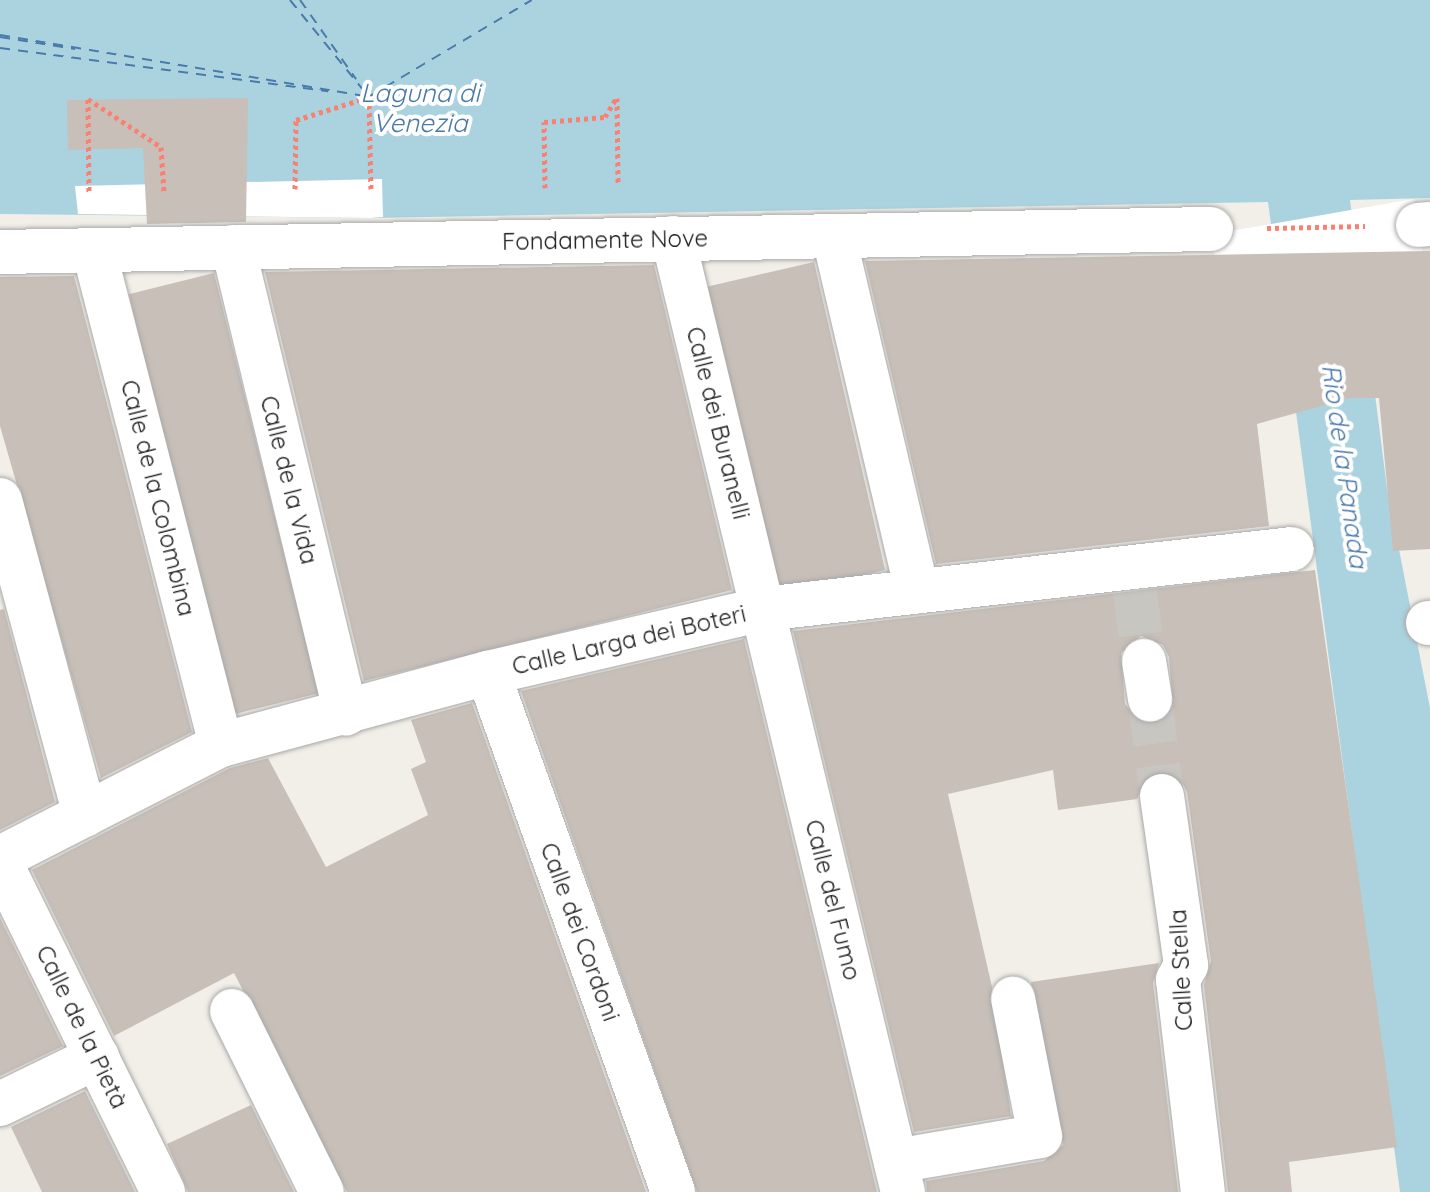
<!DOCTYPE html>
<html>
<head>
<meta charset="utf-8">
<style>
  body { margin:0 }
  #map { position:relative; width:1430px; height:1192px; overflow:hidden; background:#f2efe9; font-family:Quicksand,sans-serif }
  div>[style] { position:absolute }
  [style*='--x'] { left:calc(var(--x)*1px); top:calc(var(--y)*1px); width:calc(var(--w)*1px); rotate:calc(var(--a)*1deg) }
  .water>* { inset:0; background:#aad3df }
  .pier>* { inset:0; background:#fff; transform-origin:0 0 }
  .ferry>* { height:2px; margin-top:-1px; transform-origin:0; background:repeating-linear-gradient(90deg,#4a7aab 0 10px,transparent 0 18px) }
  .building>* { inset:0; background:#c7bfb8; transform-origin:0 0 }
  .minor-tunnel>* { height:44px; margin-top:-22px; transform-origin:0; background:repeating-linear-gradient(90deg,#c8c6c1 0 44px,transparent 0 66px) }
  .path>* { height:5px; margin-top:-2.5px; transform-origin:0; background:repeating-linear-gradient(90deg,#fa8072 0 4px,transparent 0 8px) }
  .roads { filter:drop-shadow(0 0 2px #a9a9a9) drop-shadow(0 0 2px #a9a9a9) }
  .minor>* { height:44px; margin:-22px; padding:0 22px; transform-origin:22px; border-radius:22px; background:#fff }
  span { translate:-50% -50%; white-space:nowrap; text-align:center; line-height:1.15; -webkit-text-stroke:8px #fff; paint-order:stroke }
  .street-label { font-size:24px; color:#222 }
  .water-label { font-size:26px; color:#4a7aab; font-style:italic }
</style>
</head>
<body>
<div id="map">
  <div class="water">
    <div style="clip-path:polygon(0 0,1430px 0,1430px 198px,1350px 200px,1387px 488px,1430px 708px,1430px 1192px,1400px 1192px,1268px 202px,371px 218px,0 214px)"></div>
  </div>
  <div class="pier">
    <div style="clip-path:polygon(382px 179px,383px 217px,371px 218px,78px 214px,75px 186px)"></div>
    <div style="left:1413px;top:199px;width:53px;height:205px;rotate:80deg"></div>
  </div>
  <div class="ferry">
    <div style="--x:290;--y:0;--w:124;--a:50.9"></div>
    <div style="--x:300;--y:0;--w:97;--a:54.7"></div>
    <div style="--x:0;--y:35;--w:374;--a:9.5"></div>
    <div style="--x:0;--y:37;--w:76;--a:9.1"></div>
    <div style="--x:0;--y:48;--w:331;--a:7.5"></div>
    <div style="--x:370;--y:96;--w:188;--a:-30.7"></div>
  </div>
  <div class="building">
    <div style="clip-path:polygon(248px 98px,246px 222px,147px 224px,143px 148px,68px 150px,67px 100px)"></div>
    <div style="clip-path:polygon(1430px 251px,1430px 549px,1393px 551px,1379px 398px,1350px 398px,1257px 424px,1269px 526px,936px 564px,865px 261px)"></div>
    <div style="left:814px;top:262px;width:316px;height:109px;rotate:77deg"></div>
    <div style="clip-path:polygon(654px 265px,732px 590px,364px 681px,265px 272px)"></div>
    <div style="left:214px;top:273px;width:433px;height:88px;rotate:76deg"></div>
    <div style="clip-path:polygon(74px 276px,192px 732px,101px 778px,0 426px,0 277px)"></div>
    <div style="clip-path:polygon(evenodd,1315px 570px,1397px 1147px,1289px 1162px,1292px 1192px,1228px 1192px,1204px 985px,1211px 961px,1187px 792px,1181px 780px,1159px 771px,1146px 777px,1137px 799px,1058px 810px,1053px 770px,948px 794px,992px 987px,1011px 1116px,914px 1132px,793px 631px,1315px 570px,1141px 636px,1163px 645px,1169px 657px,1173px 708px,1155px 724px,1140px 723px,1125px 704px,1121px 653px,1141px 636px)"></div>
    <div style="clip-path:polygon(4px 609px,55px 802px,0 830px,0 610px)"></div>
    <div style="clip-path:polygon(744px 639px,877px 1192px,697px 1192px,521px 691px)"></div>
    <div style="clip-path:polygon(472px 703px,646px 1192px,347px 1192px,234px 973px,114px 1036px,32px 870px,230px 768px,268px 758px,326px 867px,428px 815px,411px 769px,426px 762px,411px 720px)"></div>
    <div style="clip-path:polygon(0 918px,63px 1046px,0 1076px)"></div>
    <div style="clip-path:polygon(1159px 963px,1153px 983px,1178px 1192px,927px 1192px,926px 1181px,1044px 1161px,1063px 1145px,1031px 982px)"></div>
    <div style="clip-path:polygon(85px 1091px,135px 1192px,42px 1192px,11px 1127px)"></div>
    <div style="clip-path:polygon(251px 1105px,294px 1192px,188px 1192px,167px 1144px)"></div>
  </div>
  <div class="minor-tunnel">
    <div style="--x:1135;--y:591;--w:71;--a:82.7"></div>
    <div style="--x:1150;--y:700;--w:97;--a:82.9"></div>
  </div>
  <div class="path">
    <div style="--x:617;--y:98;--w:86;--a:89.3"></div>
    <div style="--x:88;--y:99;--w:87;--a:33.3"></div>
    <div style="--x:161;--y:147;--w:45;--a:86.2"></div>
    <div style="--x:88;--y:99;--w:95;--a:89.4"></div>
    <div style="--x:545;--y:188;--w:66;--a:-90.9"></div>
    <div style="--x:544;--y:122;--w:61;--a:-4.7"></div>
    <div style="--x:605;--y:117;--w:23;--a:-59"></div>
    <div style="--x:295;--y:189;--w:69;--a:-89.2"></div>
    <div style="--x:296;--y:120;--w:77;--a:-17.5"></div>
    <div style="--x:369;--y:97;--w:92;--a:88.8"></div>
    <div style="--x:1267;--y:228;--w:98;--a:-1.2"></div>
  </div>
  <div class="roads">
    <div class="minor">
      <div style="--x:1418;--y:225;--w:12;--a:-5"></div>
      <div style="--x:834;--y:237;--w:364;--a:76.8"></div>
      <div style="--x:673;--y:238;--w:981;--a:76.45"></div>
      <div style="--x:233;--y:247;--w:480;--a:76.4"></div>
      <div style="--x:94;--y:251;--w:510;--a:75.58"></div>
      <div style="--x:0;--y:252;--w:1211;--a:-1.09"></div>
      <div style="--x:0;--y:500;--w:326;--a:74.9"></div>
      <div style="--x:1428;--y:623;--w:2;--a:0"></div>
      <div style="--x:1144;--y:661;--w:39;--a:81"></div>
      <div style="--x:488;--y:673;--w:551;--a:70.38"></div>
      <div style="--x:1162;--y:796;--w:171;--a:81.9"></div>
      <div style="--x:1186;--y:965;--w:17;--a:118"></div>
      <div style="--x:1178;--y:980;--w:213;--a:83.3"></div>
      <div style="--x:0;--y:858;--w:248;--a:-27.1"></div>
      <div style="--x:221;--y:745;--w:277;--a:-15.1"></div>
      <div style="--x:488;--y:673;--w:282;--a:-13.1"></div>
      <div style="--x:763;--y:609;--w:532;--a:-6.47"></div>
      <div style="--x:0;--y:862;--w:368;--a:63.7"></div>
      <div style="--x:232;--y:1011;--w:202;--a:63.6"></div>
      <div style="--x:0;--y:1104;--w:108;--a:-25.9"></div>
      <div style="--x:896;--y:1161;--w:146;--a:-9.8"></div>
      <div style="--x:1040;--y:1136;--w:140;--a:-101.1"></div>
    </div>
  </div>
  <div class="street-label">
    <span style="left:605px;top:240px;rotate:-1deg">Fondamente Nove</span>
    <span style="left:718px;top:423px;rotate:76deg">Calle dei Buranelli</span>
    <span style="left:289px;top:480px;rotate:76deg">Calle de la Vida</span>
    <span style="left:158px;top:498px;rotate:76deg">Calle de la Colombina</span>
    <span style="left:629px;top:640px;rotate:-13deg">Calle Larga dei Boteri</span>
    <span style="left:833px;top:900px;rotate:76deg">Calle del Fumo</span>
    <span style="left:580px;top:932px;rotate:70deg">Calle dei Cordoni</span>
    <span style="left:1181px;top:970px;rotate:-93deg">Calle Stella</span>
    <span style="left:82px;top:1027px;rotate:64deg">Calle de la Pietà</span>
  </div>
  <div class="water-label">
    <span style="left:420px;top:108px">Laguna di<br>Venezia</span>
    <span style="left:1345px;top:466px;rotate:82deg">Rio de la Panada</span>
  </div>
</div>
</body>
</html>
